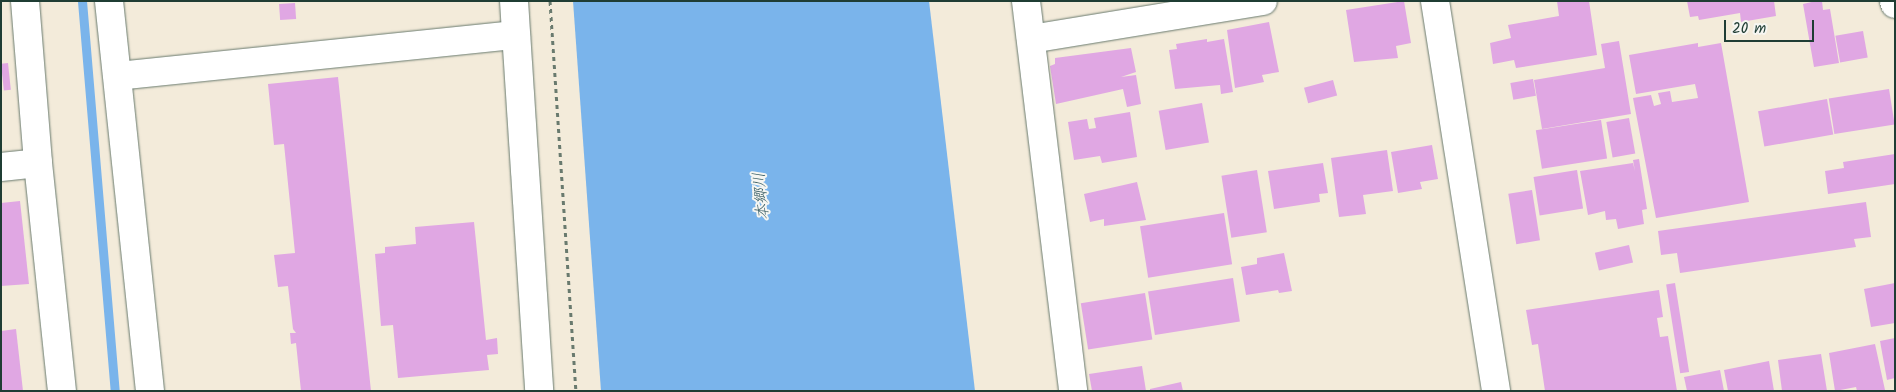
<!DOCTYPE html>
<html>
<head>
<meta charset="utf-8">
<style>
  body { margin:0 }
  #map { position:relative; width:1896px; height:392px; overflow:hidden; background:#f3ebda; font-family:Kalam,"Klee One",sans-serif }
  div>[style] { position:absolute }
  [style*='--x'] { left:calc(var(--x)*1px); top:calc(var(--y)*1px); width:calc(var(--w)*1px); rotate:calc(var(--a)*1deg) }
  .water>* { inset:0; background:#7ab4eb }
  .stream>* { height:9px; margin:-4.5px; padding:0 4.5px; transform-origin:4.5px; border-radius:4.5px; background:#7ab4eb }
  .building>* { inset:0; background:#e0a7e3; transform-origin:0 0 }
  .path>* { height:3px; margin-top:-1.5px; transform-origin:0; background:repeating-linear-gradient(90deg,#697a6e 0 4px,transparent 0 8px) }
  .roads { filter:drop-shadow(0 0 1px #697a6e) drop-shadow(0 0 1px #697a6e) }
  .street>* { height:28px; margin:-14px; padding:0 14px; transform-origin:14px; border-radius:14px; background:#fff }
  .secondary>* { height:28px; margin:-14px; padding:0 14px; transform-origin:14px; border-radius:14px; background:#fff }
  span { translate:-50% -50%; white-space:nowrap; text-align:center; line-height:1.15; -webkit-text-stroke:4px #f6f6f2; paint-order:stroke }
  .water-label { font-size:16px; color:#365b62; font-style:italic }
  .frame { position:absolute; inset:0; border:2px solid #1f3d34; pointer-events:none }
  .scale { position:absolute; left:1724px; top:20px; width:90px; height:22px; box-sizing:border-box; border:2px solid #1f3d34; border-top:0; padding-left:6px; font-size:15px; line-height:18px; white-space:nowrap; color:#1f3d34; -webkit-text-stroke:4px #f6f6f2; paint-order:stroke }
</style>
</head>
<body>
<div id="map">
  <div class="water">
    <div style="clip-path:polygon(573px 1px,929px 1px,975px 391px,601px 391px)"></div>
  </div>
  <div class="stream">
    <div style="--x:82;--y:1;--w:391;--a:85.2"></div>
  </div>
  <div class="building">
    <div style="clip-path:polygon(1404px 1px,1411px 43px,1396px 46px,1398px 58px,1354px 62px,1346px 10px)"></div>
    <div style="clip-path:polygon(1557px 1px,1589px 1px,1597px 55px,1516px 68px,1514px 60px,1493px 64px,1490px 43px,1511px 38px,1508px 25px,1559px 16px)"></div>
    <div style="clip-path:polygon(1687px 1px,1774px 1px,1776px 16px,1741px 22px,1740px 13px,1699px 20px,1698px 16px,1690px 17px)"></div>
    <div style="clip-path:polygon(1816px 1px,1822px 1px,1823px 10px,1830px 9px,1839px 63px,1814px 67px,1803px 4px)"></div>
    <div style="left:295px;top:3px;width:16px;height:16px;rotate:86deg"></div>
    <div style="clip-path:polygon(1269px 22px,1279px 72px,1262px 75px,1264px 82px,1235px 88px,1227px 30px)"></div>
    <div style="left:1863px;top:31px;width:27px;height:28px;rotate:80deg"></div>
    <div style="clip-path:polygon(1207px 39px,1207px 42px,1224px 39px,1233px 92px,1221px 94px,1220px 85px,1175px 89px,1169px 50px,1177px 49px,1176px 44px)"></div>
    <div style="clip-path:polygon(1619px 41px,1631px 114px,1542px 129px,1534px 80px,1605px 68px,1601px 44px)"></div>
    <div style="clip-path:polygon(1698px 43px,1698px 47px,1721px 43px,1749px 202px,1656px 218px,1633px 98px,1651px 95px,1654px 106px,1661px 104px,1658px 93px,1670px 91px,1672px 102px,1698px 98px,1695px 84px,1636px 94px,1629px 55px)"></div>
    <div style="clip-path:polygon(1131px 48px,1136px 72px,1121px 77px,1136px 75px,1141px 104px,1127px 107px,1123px 89px,1056px 104px,1050px 66px,1055px 64px,1055px 58px)"></div>
    <div style="left:8px;top:63px;width:27px;height:7px;rotate:84deg"></div>
    <div style="clip-path:polygon(338px 77px,371px 391px,301px 391px,296px 343px,291px 344px,290px 333px,296px 333px,293px 329px,288px 286px,278px 287px,274px 255px,295px 253px,284px 144px,274px 145px,268px 84px)"></div>
    <div style="left:1533px;top:79px;width:17px;height:23px;rotate:80deg"></div>
    <div style="left:1333px;top:80px;width:16px;height:30px;rotate:75deg"></div>
    <div style="left:1889px;top:89px;width:36px;height:61px;rotate:81deg"></div>
    <div style="left:1827px;top:99px;width:36px;height:70px;rotate:80deg"></div>
    <div style="left:1202px;top:103px;width:40px;height:44px;rotate:80deg"></div>
    <div style="clip-path:polygon(1130px 112px,1137px 157px,1102px 163px,1100px 156px,1074px 160px,1068px 122px,1087px 119px,1089px 129px,1096px 128px,1094px 118px)"></div>
    <div style="left:1629px;top:118px;width:36px;height:23px;rotate:80deg"></div>
    <div style="left:1601px;top:120px;width:39px;height:66px;rotate:81deg"></div>
    <div style="clip-path:polygon(1432px 145px,1438px 179px,1420px 182px,1422px 189px,1398px 193px,1391px 152px)"></div>
    <div style="clip-path:polygon(1387px 150px,1393px 191px,1363px 195px,1366px 214px,1339px 217px,1331px 158px)"></div>
    <div style="clip-path:polygon(1895px 154px,1895px 184px,1828px 194px,1825px 171px,1844px 168px,1843px 162px)"></div>
    <div style="clip-path:polygon(1639px 159px,1647px 209px,1642px 210px,1644px 224px,1618px 229px,1616px 219px,1606px 220px,1605px 211px,1588px 215px,1580px 171px,1633px 163px,1635px 171px,1633px 160px)"></div>
    <div style="clip-path:polygon(1323px 163px,1328px 193px,1319px 194px,1320px 202px,1274px 209px,1268px 171px)"></div>
    <div style="left:1257px;top:170px;width:63px;height:36px;rotate:81deg"></div>
    <div style="left:1577px;top:170px;width:39px;height:44px;rotate:81deg"></div>
    <div style="clip-path:polygon(1137px 182px,1146px 220px,1104px 226px,1104px 219px,1090px 222px,1084px 194px)"></div>
    <div style="left:1532px;top:190px;width:51px;height:24px;rotate:81deg"></div>
    <div style="clip-path:polygon(20px 201px,29px 284px,1px 286px,1px 203px)"></div>
    <div style="clip-path:polygon(1866px 202px,1871px 237px,1854px 239px,1856px 247px,1680px 273px,1677px 253px,1661px 255px,1658px 231px)"></div>
    <div style="left:1224px;top:213px;width:52px;height:85px;rotate:81deg"></div>
    <div style="clip-path:polygon(474px 222px,486px 340px,497px 338px,498px 354px,487px 355px,489px 370px,398px 378px,393px 325px,381px 326px,375px 254px,385px 253px,385px 247px,416px 244px,415px 227px)"></div>
    <div style="left:1629px;top:245px;width:18px;height:35px;rotate:77deg"></div>
    <div style="clip-path:polygon(1284px 253px,1292px 291px,1279px 293px,1278px 290px,1246px 295px,1241px 267px,1257px 264px,1257px 258px)"></div>
    <div style="left:1233px;top:278px;width:44px;height:86px;rotate:81deg"></div>
    <div style="left:1675px;top:283px;width:90px;height:9px;rotate:81deg"></div>
    <div style="clip-path:polygon(1895px 283px,1895px 323px,1871px 327px,1864px 289px)"></div>
    <div style="clip-path:polygon(1659px 290px,1663px 317px,1657px 318px,1660px 337px,1668px 336px,1677px 391px,1545px 391px,1538px 344px,1532px 345px,1526px 310px)"></div>
    <div style="left:1145px;top:293px;width:47px;height:65px;rotate:81deg"></div>
    <div style="clip-path:polygon(16px 329px,23px 391px,1px 391px,1px 331px)"></div>
    <div style="clip-path:polygon(1895px 338px,1895px 378px,1887px 380px,1880px 341px)"></div>
    <div style="clip-path:polygon(1875px 344px,1885px 390px,1857px 391px,1856px 387px,1835px 391px,1829px 353px)"></div>
    <div style="clip-path:polygon(1821px 354px,1827px 391px,1782px 391px,1778px 360px)"></div>
    <div style="clip-path:polygon(1769px 361px,1774px 391px,1728px 391px,1724px 370px)"></div>
    <div style="clip-path:polygon(1142px 366px,1146px 391px,1092px 391px,1089px 374px)"></div>
    <div style="clip-path:polygon(1720px 370px,1724px 391px,1687px 391px,1684px 377px)"></div>
    <div style="clip-path:polygon(1181px 382px,1183px 391px,1150px 391px,1150px 389px)"></div>
  </div>
  <div class="path">
    <div style="--x:550;--y:1;--w:391;--a:86.2"></div>
  </div>
  <div class="roads">
    <div class="street">
      <div style="--x:109;--y:1;--w:392;--a:84"></div>
      <div style="--x:514;--y:1;--w:391;--a:86.3"></div>
      <div style="--x:1026;--y:1;--w:393;--a:83.1"></div>
      <div style="--x:1894;--y:1;--w:3;--a:72"></div>
      <div style="--x:1031;--y:39;--w:235;--a:-9.3"></div>
      <div style="--x:118;--y:76;--w:400;--a:-5.9"></div>
      <div style="--x:1;--y:167;--w:37;--a:-6"></div>
    </div>
    <div class="secondary">
      <div style="--x:25;--y:1;--w:163;--a:85.4"></div>
      <div style="--x:38;--y:163;--w:229;--a:84"></div>
      <div style="--x:1435;--y:1;--w:395;--a:81.1"></div>
    </div>
  </div>
  <div class="water-label">
    <span style="left:762px;top:196px;rotate:-95deg">本郷川</span>
  </div>
  <div class="frame"></div>
  <div class="scale">20 m</div>
</div>
</body>
</html>
